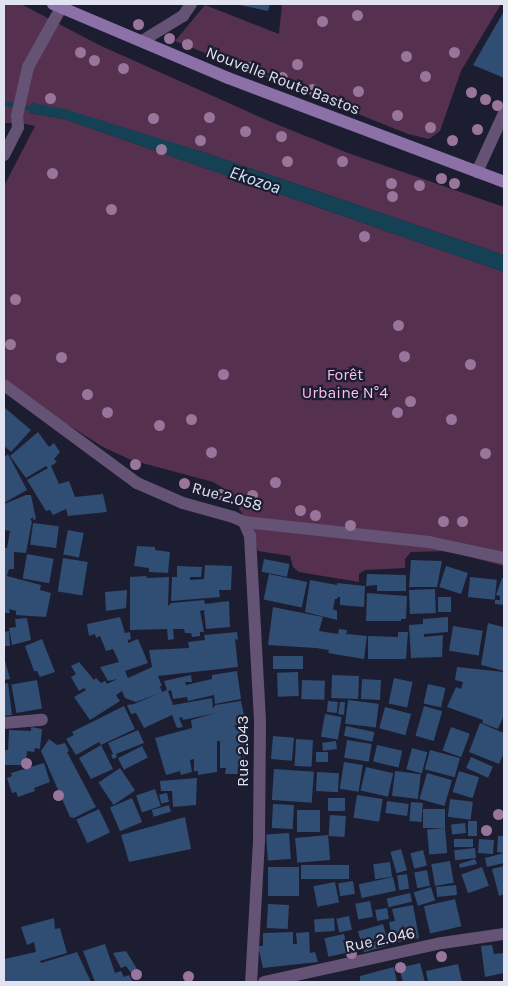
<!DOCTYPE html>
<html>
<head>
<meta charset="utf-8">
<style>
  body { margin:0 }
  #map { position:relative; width:508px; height:986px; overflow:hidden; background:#1c1d30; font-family:Karla,sans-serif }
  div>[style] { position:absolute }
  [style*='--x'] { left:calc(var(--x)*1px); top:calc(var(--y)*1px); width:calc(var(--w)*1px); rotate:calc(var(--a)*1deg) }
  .green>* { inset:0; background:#55314f }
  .water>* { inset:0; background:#144154 }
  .stream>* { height:4.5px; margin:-2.25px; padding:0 2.25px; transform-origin:2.25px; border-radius:2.25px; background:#144154 }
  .building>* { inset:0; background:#304d73; transform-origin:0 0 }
  .minor>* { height:12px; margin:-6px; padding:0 6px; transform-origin:6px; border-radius:6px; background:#655376 }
  .secondary>* { height:12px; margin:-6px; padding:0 6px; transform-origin:6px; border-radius:6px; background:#8c70a8 }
  .trees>* { width:11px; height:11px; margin:-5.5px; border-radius:50%; background:#99759b }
  span { translate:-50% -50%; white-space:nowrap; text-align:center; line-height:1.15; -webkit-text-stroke:4.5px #1c1d30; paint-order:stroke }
  .street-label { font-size:16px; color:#e1e3f0 }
  .park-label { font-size:16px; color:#ffbdf2 }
  .water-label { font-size:18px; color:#c8e9f9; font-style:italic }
  .frame { position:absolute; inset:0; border:5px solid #e1e3f0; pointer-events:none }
</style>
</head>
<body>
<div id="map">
  <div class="green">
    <div style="clip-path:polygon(4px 4px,21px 4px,99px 45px,271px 122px,348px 153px,504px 207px,504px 255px,203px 152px,32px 103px,29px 113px,64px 119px,504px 272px,504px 566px,447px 551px,411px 552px,405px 559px,405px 568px,365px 570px,359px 574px,359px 582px,299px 572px,293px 567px,290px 556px,258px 551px,248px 524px,230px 492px,213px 482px,131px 460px,103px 447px,4px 384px,4px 186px,35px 126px,21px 123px,4px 123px)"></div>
    <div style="clip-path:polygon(282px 4px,501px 4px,461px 71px,440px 131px,429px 139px,408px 134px,175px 41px,205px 5px,279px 34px)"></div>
  </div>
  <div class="water">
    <div style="clip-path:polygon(32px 103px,65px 109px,203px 152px,504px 255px,504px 272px,64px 119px,29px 113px)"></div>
  </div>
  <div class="stream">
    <div style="--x:4;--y:103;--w:34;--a:10"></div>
  </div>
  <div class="building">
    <div style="clip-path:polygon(235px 4px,270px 4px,268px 11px)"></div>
    <div style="clip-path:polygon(504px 11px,504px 78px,473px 65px)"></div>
    <div style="clip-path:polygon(4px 407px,31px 430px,11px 452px,4px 446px)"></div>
    <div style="clip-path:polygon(38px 432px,49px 447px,54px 443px,60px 452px,54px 459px,57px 462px,51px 466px,59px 484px,69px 481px,75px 497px,103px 494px,107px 512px,68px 516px,66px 509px,53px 515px,50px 510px,46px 511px,27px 480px,48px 468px,46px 466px,26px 478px,10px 456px)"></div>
    <div style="clip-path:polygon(8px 454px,27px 490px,4px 503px,4px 457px)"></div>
    <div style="clip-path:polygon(26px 495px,31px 495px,36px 519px,33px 520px,33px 517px,30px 520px,32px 521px,26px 553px,14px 552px,14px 569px,9px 569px,7px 576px,41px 585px,40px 590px,51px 593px,46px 617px,16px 615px,16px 611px,9px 609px,10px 613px,4px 613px,4px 548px,7px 548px,10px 531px,4px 530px,4px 504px)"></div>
    <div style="left:33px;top:523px;width:26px;height:22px;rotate:7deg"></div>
    <div style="left:68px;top:530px;width:16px;height:25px;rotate:11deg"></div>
    <div style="clip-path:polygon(137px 546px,155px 547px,155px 550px,170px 552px,168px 573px,149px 572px,149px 568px,134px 566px)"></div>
    <div style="left:27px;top:554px;width:27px;height:25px;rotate:10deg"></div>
    <div style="left:63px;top:558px;width:25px;height:34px;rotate:9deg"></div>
    <div style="left:264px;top:559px;width:26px;height:13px;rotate:11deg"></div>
    <div style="clip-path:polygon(411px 560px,442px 561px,437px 587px,409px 587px)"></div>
    <div style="clip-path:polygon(205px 565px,232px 566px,231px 590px,219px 590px,220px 597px,171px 601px,172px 577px,177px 577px,177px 566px,202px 567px,201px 577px,190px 577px,190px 580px,204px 579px)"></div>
    <div style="left:446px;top:566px;width:23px;height:22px;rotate:18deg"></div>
    <div style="left:269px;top:574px;width:39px;height:26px;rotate:12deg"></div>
    <div style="clip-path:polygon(367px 574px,406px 575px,406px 591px,377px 591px,377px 585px,366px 586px)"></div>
    <div style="clip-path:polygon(146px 576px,147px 578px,169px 577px,168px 606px,171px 603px,204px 600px,205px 604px,229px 601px,230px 627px,206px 629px,204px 610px,200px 611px,204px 632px,200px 632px,200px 636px,192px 637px,191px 633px,185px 633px,184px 629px,173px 629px,174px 639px,168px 640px,167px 629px,130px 630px,130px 577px)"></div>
    <div style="left:470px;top:577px;width:27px;height:20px;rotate:6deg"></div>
    <div style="clip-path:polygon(502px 578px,504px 578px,504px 605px,495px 604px,495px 600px,500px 600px,500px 596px,496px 595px)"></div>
    <div style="clip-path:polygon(310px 580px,337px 585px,337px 583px,365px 586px,364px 607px,340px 605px,340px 597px,338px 597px,337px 599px,335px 599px,333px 609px,337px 611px,337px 620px,305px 612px)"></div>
    <div style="left:435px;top:589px;width:24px;height:26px;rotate:88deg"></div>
    <div style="clip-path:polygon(127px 590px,126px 608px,106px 611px,105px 592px)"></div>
    <div style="clip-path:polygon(367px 593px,407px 596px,406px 619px,401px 619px,401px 621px,366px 621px)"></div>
    <div style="left:438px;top:597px;width:13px;height:15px"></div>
    <div style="clip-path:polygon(273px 607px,323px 617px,319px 631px,338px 634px,339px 629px,347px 630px,346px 636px,347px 634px,367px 636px,364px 659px,328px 653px,329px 650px,316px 648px,268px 645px)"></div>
    <div style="clip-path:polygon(120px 617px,125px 633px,130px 632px,131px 639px,128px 640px,128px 643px,138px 639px,148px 663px,125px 671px,128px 678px,152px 667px,149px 650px,189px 648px,188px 642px,205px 640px,204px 635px,237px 632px,238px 640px,235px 639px,238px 667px,158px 676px,162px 686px,160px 686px,162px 692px,167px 690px,164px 681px,191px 675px,192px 682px,185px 682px,186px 685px,212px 679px,212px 675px,237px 671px,241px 699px,215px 704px,214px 695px,188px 701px,187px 697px,173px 699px,171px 690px,168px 691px,173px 705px,212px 698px,213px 709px,215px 705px,241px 701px,246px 725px,244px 725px,245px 767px,239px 767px,239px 774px,225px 774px,226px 768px,220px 768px,220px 741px,217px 741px,217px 772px,198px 775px,198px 771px,194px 771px,194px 759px,190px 760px,192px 772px,181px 775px,180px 771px,166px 775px,155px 738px,192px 728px,191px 720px,216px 713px,183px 720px,182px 717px,179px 718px,183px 727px,177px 728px,172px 715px,144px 728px,136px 713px,131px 714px,127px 705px,134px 704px,160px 693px,136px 702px,125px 698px,122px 691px,116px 695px,120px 701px,90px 720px,74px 697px,86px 690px,84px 688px,79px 691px,71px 677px,76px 674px,71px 666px,79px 662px,94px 680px,96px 678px,101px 683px,105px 681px,107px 684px,117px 679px,108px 681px,100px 667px,119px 662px,113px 649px,106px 651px,100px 636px,96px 638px,95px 634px,89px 636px,87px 624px)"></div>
    <div style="clip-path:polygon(448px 617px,448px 632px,424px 634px,424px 637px,443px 635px,442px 657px,411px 658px,409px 625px,423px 624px,423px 619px)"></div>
    <div style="clip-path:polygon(27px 618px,31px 640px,12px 645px,9px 628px,16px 627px,15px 619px)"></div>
    <div style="clip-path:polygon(488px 623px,503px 627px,504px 671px,481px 665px)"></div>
    <div style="left:453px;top:626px;width:30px;height:25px;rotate:9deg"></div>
    <div style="clip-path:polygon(9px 631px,10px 646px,4px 646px,4px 632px)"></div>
    <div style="clip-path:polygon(398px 632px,408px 632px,406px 659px,368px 659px,368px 636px,398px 637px)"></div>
    <div style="clip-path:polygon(42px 639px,55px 672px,40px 677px,37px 671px,34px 671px,25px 646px)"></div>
    <div style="left:273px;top:656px;width:30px;height:13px"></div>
    <div style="clip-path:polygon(4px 657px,10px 679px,4px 680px)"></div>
    <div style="clip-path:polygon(457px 667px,504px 672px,504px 715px,498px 729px,482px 723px,483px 720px,447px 707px,456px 687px,461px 689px,463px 682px,455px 680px)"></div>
    <div style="left:298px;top:672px;width:24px;height:21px;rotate:88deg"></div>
    <div style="left:332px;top:675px;width:27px;height:23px;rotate:2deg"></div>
    <div style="left:394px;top:678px;width:19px;height:26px;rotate:12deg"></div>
    <div style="left:362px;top:679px;width:19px;height:20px;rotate:3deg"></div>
    <div style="left:37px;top:680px;width:29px;height:26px;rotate:80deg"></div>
    <div style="left:302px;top:680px;width:23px;height:19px;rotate:2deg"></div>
    <div style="clip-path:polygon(8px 683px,12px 715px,4px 716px,4px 684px)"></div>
    <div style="left:428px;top:684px;width:18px;height:20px;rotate:13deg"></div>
    <div style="left:348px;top:700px;width:31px;height:24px;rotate:7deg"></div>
    <div style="left:328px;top:701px;width:10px;height:11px;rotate:6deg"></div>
    <div style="clip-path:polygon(340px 702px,345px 702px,344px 715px,338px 714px)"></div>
    <div style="clip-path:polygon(124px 706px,135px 729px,101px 745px,99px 742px,76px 755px,66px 739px,74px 735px,72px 732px)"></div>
    <div style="left:424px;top:706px;width:19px;height:31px;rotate:16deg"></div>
    <div style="left:385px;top:707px;width:27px;height:22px;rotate:15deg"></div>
    <div style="left:325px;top:714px;width:17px;height:23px;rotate:10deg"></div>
    <div style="clip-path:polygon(480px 723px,504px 733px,504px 753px,499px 764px,469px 752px)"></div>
    <div style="left:346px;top:726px;width:29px;height:10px;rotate:12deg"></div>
    <div style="clip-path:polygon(31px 727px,42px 729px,40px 749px,35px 748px,34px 752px,27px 751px,26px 765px,4px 765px,4px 750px,8px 750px,9px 730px,31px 731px)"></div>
    <div style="left:451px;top:727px;width:20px;height:25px;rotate:20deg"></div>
    <div style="clip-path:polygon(138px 730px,144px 743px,116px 754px,117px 757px,113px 759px,111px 755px,113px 754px,108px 743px)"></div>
    <div style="left:273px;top:736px;width:21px;height:23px;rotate:5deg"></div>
    <div style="clip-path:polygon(49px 739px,57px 745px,65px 743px,69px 751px,67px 752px,96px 807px,74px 818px,70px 817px,41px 751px)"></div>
    <div style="left:296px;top:739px;width:17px;height:27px;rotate:3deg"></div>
    <div style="left:347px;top:740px;width:25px;height:18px;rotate:9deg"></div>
    <div style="left:336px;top:741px;width:8px;height:14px;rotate:83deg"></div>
    <div style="clip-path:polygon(101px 745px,113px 769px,91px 779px,79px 758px)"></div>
    <div style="left:377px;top:745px;width:26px;height:17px;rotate:13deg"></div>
    <div style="left:142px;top:746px;width:13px;height:27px;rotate:63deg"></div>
    <div style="left:412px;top:748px;width:16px;height:22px;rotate:15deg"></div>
    <div style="left:430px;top:750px;width:31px;height:20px;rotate:15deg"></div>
    <div style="left:316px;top:752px;width:12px;height:10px"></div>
    <div style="left:471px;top:757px;width:24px;height:12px;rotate:24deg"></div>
    <div style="left:344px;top:762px;width:19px;height:27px;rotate:9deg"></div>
    <div style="clip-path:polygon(44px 763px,50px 782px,34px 788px,35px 791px,18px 797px,16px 792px,12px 793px,7px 778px,12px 776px,11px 773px)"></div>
    <div style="left:366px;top:767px;width:28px;height:24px;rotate:13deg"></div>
    <div style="left:120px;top:768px;width:27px;height:26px;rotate:56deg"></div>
    <div style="left:274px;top:769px;width:40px;height:31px;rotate:4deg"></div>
    <div style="left:395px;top:771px;width:26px;height:25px;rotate:7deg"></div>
    <div style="left:459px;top:771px;width:21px;height:22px;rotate:17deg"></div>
    <div style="left:317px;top:772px;width:22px;height:19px;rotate:3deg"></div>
    <div style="left:427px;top:773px;width:26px;height:27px;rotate:16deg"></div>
    <div style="clip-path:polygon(197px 778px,196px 805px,173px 807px,172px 791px,161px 791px,160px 781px)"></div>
    <div style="left:155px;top:789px;width:18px;height:20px;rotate:71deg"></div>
    <div style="left:167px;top:793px;width:9px;height:8px;rotate:77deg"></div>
    <div style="left:357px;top:795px;width:26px;height:23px;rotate:9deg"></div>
    <div style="left:132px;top:798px;width:26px;height:24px;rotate:67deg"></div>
    <div style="left:328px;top:798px;width:17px;height:13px"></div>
    <div style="left:450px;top:799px;width:23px;height:18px;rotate:7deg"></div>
    <div style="left:387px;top:801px;width:22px;height:12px;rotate:8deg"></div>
    <div style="left:411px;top:802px;width:12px;height:19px;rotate:5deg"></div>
    <div style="left:273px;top:804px;width:21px;height:24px;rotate:3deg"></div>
    <div style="left:169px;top:805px;width:7px;height:18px;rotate:74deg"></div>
    <div style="left:99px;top:809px;width:26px;height:25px;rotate:65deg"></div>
    <div style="left:423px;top:809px;width:22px;height:19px"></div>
    <div style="left:297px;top:810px;width:23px;height:22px"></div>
    <div style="left:330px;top:815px;width:16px;height:21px;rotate:4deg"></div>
    <div style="clip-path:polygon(185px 817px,191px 849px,129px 862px,121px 835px)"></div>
    <div style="left:468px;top:821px;width:9px;height:15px"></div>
    <div style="left:465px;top:823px;width:10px;height:14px;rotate:84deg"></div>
    <div style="left:445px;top:828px;width:25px;height:18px;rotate:85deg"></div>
    <div style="left:289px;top:833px;width:26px;height:23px;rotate:86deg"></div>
    <div style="left:328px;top:835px;width:25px;height:33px;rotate:85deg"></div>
    <div style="clip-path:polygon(498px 836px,504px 836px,504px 853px,497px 852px)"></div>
    <div style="left:454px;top:839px;width:19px;height:8px"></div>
    <div style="left:479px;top:839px;width:15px;height:14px;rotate:4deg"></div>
    <div style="left:475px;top:848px;width:10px;height:21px;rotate:84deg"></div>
    <div style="left:401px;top:849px;width:22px;height:11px;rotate:74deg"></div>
    <div style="left:423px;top:850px;width:16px;height:13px;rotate:76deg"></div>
    <div style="clip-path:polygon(504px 853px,504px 863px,487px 867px,485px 858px)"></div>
    <div style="clip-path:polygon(475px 859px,477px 864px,460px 868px,459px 864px)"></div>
    <div style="left:450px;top:861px;width:22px;height:19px;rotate:80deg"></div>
    <div style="left:390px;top:862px;width:15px;height:17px;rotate:82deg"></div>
    <div style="left:349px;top:865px;width:14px;height:48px;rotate:90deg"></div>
    <div style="clip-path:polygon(504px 866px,504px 894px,499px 896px,492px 869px)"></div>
    <div style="left:268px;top:867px;width:31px;height:29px"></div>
    <div style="left:482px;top:867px;width:20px;height:22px;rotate:70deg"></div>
    <div style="left:427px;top:870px;width:16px;height:13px;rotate:79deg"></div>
    <div style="left:407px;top:874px;width:15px;height:10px;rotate:82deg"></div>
    <div style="left:393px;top:877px;width:14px;height:35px;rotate:78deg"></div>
    <div style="left:353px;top:881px;width:13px;height:15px;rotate:81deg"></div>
    <div style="left:335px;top:882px;width:21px;height:22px;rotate:79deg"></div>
    <div style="left:456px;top:885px;width:10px;height:20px;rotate:84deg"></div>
    <div style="left:431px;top:887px;width:14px;height:18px;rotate:73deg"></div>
    <div style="left:410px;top:893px;width:9px;height:24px;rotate:77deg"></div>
    <div style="left:455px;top:899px;width:28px;height:32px;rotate:77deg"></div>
    <div style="left:370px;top:901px;width:16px;height:15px;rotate:79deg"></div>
    <div style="left:268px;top:904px;width:21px;height:24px;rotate:3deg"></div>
    <div style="clip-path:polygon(413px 905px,419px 938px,393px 943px,389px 922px,395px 921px,392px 909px)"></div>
    <div style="left:387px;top:908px;width:11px;height:12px;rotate:80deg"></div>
    <div style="left:349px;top:916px;width:14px;height:13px;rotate:78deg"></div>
    <div style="clip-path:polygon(54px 918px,55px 929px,60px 928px,67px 953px,40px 961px,41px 963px,77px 952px,91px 982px,4px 982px,4px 959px,36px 952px,34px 942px,27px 945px,21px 927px)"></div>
    <div style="left:334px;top:918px;width:13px;height:20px;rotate:86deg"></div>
    <div style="left:383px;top:924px;width:22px;height:26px;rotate:74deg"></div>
    <div style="clip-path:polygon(293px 932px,293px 944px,297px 944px,296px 933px,309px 932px,310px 953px,315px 952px,318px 962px,263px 968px,258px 946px,263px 946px,263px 933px)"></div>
    <div style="left:344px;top:934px;width:19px;height:20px;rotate:78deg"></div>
    <div style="clip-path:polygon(105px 944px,115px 973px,121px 971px,124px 977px,129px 975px,133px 982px,95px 982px,83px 951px)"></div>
    <div style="clip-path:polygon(492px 945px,494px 954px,504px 953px,504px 973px,485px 977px,481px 946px)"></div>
    <div style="clip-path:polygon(126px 951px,137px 969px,131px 973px,126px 966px,121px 968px,113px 953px)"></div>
    <div style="clip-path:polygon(420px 963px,425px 982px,403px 982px,399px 968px)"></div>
    <div style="clip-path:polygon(458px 964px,462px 982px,428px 982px,426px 971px)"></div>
    <div style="clip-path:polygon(394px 967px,397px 982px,360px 982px,360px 976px)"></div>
  </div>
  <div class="minor">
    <div style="--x:142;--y:41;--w:48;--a:-31.4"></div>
    <div style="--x:183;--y:16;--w:14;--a:-56"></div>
    <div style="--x:4;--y:155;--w:31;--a:-63"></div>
    <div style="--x:18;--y:127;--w:11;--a:-95"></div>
    <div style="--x:17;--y:116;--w:50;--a:-77.3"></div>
    <div style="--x:28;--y:67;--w:68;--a:-60.8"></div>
    <div style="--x:477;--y:172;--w:65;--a:-65.4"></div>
    <div style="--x:4;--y:385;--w:165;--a:36.4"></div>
    <div style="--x:137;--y:483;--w:50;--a:23.5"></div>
    <div style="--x:183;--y:503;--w:52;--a:15.6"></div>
    <div style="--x:233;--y:517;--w:12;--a:24"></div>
    <div style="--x:244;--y:522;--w:186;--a:6.2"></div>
    <div style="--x:429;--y:542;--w:77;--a:12"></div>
    <div style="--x:244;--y:522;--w:15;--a:67"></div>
    <div style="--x:250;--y:536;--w:187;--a:86.9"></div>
    <div style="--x:260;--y:723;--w:118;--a:90.5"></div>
    <div style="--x:259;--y:841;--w:141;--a:93.2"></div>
    <div style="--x:4;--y:723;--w:38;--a:-5"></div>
    <div style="--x:264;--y:982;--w:182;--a:-12.4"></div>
    <div style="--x:442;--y:943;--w:63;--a:-8.3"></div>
  </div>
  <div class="secondary">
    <div style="--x:53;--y:4;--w:190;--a:22.9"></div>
    <div style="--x:228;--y:78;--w:295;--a:20.6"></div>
  </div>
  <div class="trees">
    <div style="left:357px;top:15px"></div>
    <div style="left:322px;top:21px"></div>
    <div style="left:138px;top:24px"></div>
    <div style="left:169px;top:38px"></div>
    <div style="left:187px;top:44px"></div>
    <div style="left:80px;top:52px"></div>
    <div style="left:211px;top:52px"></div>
    <div style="left:454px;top:52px"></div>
    <div style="left:406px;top:56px"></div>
    <div style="left:94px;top:60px"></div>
    <div style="left:297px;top:64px"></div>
    <div style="left:250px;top:67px"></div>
    <div style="left:123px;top:68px"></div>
    <div style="left:425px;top:76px"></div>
    <div style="left:282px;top:77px"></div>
    <div style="left:312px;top:89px"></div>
    <div style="left:358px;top:91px"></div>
    <div style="left:471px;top:92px"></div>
    <div style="left:50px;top:98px"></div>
    <div style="left:485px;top:99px"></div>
    <div style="left:497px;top:105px"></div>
    <div style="left:397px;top:115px"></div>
    <div style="left:209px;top:117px"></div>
    <div style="left:153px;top:118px"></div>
    <div style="left:430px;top:127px"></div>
    <div style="left:477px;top:129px"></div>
    <div style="left:245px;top:131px"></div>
    <div style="left:281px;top:136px"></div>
    <div style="left:200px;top:140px"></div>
    <div style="left:452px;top:140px"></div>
    <div style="left:161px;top:149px"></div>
    <div style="left:287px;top:161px"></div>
    <div style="left:342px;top:161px"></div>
    <div style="left:52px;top:173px"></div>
    <div style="left:441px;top:178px"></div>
    <div style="left:391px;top:183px"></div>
    <div style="left:454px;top:183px"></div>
    <div style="left:419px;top:185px"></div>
    <div style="left:392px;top:196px"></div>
    <div style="left:111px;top:209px"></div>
    <div style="left:364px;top:236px"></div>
    <div style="left:15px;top:299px"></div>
    <div style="left:398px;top:325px"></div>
    <div style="left:10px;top:344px"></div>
    <div style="left:404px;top:356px"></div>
    <div style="left:61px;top:357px"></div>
    <div style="left:470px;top:364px"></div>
    <div style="left:223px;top:374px"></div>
    <div style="left:87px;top:394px"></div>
    <div style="left:410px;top:401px"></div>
    <div style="left:107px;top:412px"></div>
    <div style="left:397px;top:412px"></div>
    <div style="left:191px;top:419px"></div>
    <div style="left:451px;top:419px"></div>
    <div style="left:159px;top:425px"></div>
    <div style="left:211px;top:452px"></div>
    <div style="left:485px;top:453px"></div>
    <div style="left:135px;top:464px"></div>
    <div style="left:275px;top:482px"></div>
    <div style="left:184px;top:483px"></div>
    <div style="left:220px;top:494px"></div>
    <div style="left:252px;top:495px"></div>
    <div style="left:300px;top:510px"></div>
    <div style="left:315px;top:515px"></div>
    <div style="left:443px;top:521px"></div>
    <div style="left:462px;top:521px"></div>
    <div style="left:350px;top:525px"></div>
    <div style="left:26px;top:763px"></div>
    <div style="left:58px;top:795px"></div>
    <div style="left:498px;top:814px"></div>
    <div style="left:486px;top:830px"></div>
    <div style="left:351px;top:953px"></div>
    <div style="left:441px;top:956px"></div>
    <div style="left:400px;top:967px"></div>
    <div style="left:136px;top:974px"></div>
    <div style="left:188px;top:976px"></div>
  </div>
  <div class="street-label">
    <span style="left:283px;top:81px;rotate:21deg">Nouvelle Route Bastos</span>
    <span style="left:227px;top:497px;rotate:15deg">Rue 2.058</span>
    <span style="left:243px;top:751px;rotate:-90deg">Rue 2.043</span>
    <span style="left:380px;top:940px;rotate:-12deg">Rue 2.046</span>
  </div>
  <div class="park-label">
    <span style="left:345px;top:384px">Forêt<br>Urbaine N°4</span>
  </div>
  <div class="water-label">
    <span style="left:255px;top:180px;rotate:19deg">Ekozoa</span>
  </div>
  <div class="frame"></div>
</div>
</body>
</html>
